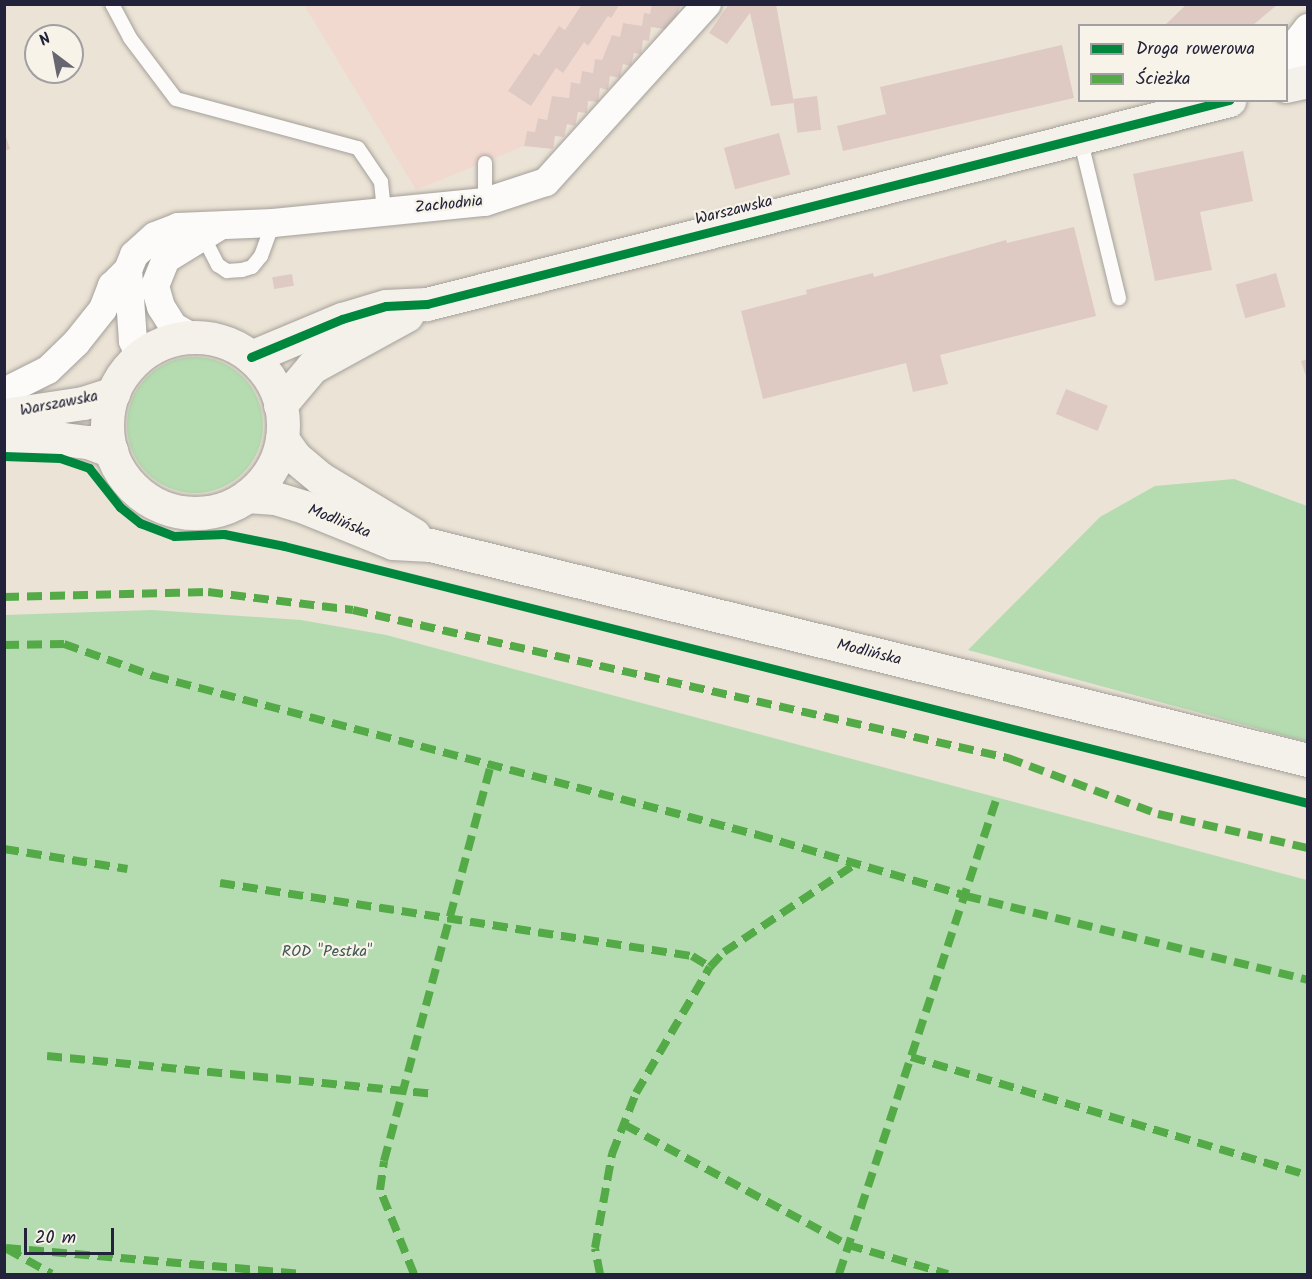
<!DOCTYPE html>
<html>
<head>
<meta charset="utf-8">
<style>
  body { margin:0 }
  #map { position:relative; width:1312px; height:1279px; overflow:hidden; background:#ebe3d5; font-family:Kalam,sans-serif }
  div>[style] { position:absolute }
  [style*='--x'] { left:calc(var(--x)*1px); top:calc(var(--y)*1px); width:calc(var(--w)*1px); rotate:calc(var(--a)*1deg) }
  .built>* { inset:0; background:#f2d9d0 }
  .green>* { inset:0; background:#b5dbb0 }
  .round { border-radius:50% }
  .building>* { inset:0; background:#decac3; transform-origin:0 0 }
  .roads { filter:drop-shadow(0 0 2px #a4a09b) drop-shadow(0 0 2px #a4a09b) }
  .lane>* { height:14px; margin:-7px; padding:0 7px; transform-origin:7px; border-radius:7px; background:#fcfbf9 }
  .street>* { height:28px; margin:-14px; padding:0 14px; transform-origin:14px; border-radius:14px; background:#fcfbf9 }
  .secondary>* { height:33px; margin:-16.5px; padding:0 16.5px; transform-origin:16.5px; border-radius:16.5px; background:#f4f1ea }
  .secondary>.ring { margin:-16.5px; padding:0; box-sizing:content-box; background:none; border:33px solid #f4f1ea; border-radius:50% }
  .quiet>* { height:8px; margin-top:-4px; transform-origin:0; background:repeating-linear-gradient(90deg,#53aa46 0 15px,transparent 0 23px) }
  .cycleway>* { height:9px; margin:-4.5px; padding:0 4.5px; transform-origin:4.5px; border-radius:4.5px; background:#00873e }
  span { translate:-50% -50%; white-space:nowrap; text-align:center; line-height:1.15; -webkit-text-stroke:4.5px #f7f3e8; paint-order:stroke }
  .street-label { font-size:16px; color:#22223b }
  .park-label { font-size:16px; color:#415855 }
  .frame { position:absolute; inset:0; border:6px solid #22223b; pointer-events:none }
  .legend { position:absolute; left:1078px; top:24px; width:210px; height:78px; box-sizing:border-box; background:#f7f3e8; border:2px solid #a29fa3; margin:0; padding:8px 10px; list-style:none; font-size:18px; color:#22223b }
  .legend li { display:flex; align-items:center; gap:12px; height:30px }
  .legend b { width:30px; border:2px solid #a29fa3 }
  .north { position:absolute; left:24px; top:24px; width:60px; height:60px; box-sizing:border-box; background:#f7f3e8; border:2px solid #a29fa3; border-radius:50%; rotate:328deg; font-size:16px; font-weight:700; line-height:24px; text-align:center; color:#22223b }
  .north::after { content:''; display:block; margin:auto; width:21px; height:27px; background:#686671; clip-path:polygon(50% 0,100% 100%,50% 72%,0 100%) }
  .scale { position:absolute; left:24px; top:1228px; width:90px; height:27px; box-sizing:border-box; border:3px solid #22223b; border-top:0; padding-left:8px; font-size:18px; line-height:21px; white-space:nowrap; color:#22223b; -webkit-text-stroke:4px #f7f3e8; paint-order:stroke }
</style>
</head>
<body>
<div id="map">
  <div class="built">
    <div style="clip-path:polygon(304px 5px,652px 5px,650px 14px,644px 14px,642px 26px,623px 23px,620px 37px,612px 36px,602px 60px,595px 59px,593px 73px,582px 71px,580px 84px,571px 82px,569px 98px,552px 96px,547px 120px,538px 118px,535px 132px,527px 131px,524px 146px,416px 190px)"></div>
  </div>
  <div class="green">
    <div class="round" style="left:127px;top:357px;width:136px;height:136px"></div>
    <div style="clip-path:polygon(1234px 479px,1307px 506px,1307px 742px,968px 650px,1100px 517px,1155px 486px)"></div>
    <div style="clip-path:polygon(152px 610px,301px 620px,386px 635px,1307px 880px,1307px 1274px,5px 1274px,5px 615px)"></div>
  </div>
  <div class="building">
    <div style="clip-path:polygon(582px 4px,620px 4px,611px 18px,608px 16px,588px 46px,584px 42px,563px 73px,556px 68px,531px 106px,508px 91px,534px 53px,539px 56px,559px 26px,565px 30px)"></div>
    <div style="clip-path:polygon(652px 4px,681px 4px,671px 30px,651px 27px,649px 41px,643px 40px,641px 54px,634px 53px,631px 66px,623px 64px,620px 78px,610px 76px,608px 90px,600px 88px,598px 102px,588px 101px,587px 113px,578px 112px,575px 126px,567px 124px,564px 137px,555px 136px,553px 149px,524px 146px,527px 131px,535px 132px,538px 118px,547px 120px,552px 96px,569px 98px,571px 82px,580px 84px,582px 71px,593px 73px,595px 59px,602px 60px,612px 35px,620px 37px,623px 23px,642px 26px,644px 13px,650px 14px)"></div>
    <div style="clip-path:polygon(729px 4px,776px 4px,794px 103px,771px 106px,750px 13px,727px 44px,709px 33px)"></div>
    <div style="clip-path:polygon(1187px 4px,1278px 4px,1252px 26px,1164px 26px)"></div>
    <div style="clip-path:polygon(1062px 45px,1074px 98px,843px 151px,837px 126px,886px 114px,880px 87px)"></div>
    <div style="left:817px;top:96px;width:34px;height:24px;rotate:83deg"></div>
    <div style="clip-path:polygon(4px 131px,10px 149px,4px 151px)"></div>
    <div style="left:779px;top:133px;width:43px;height:57px;rotate:75deg"></div>
    <div style="clip-path:polygon(1243px 151px,1253px 201px,1200px 212px,1212px 270px,1155px 281px,1133px 174px)"></div>
    <div style="clip-path:polygon(1074px 227px,1096px 316px,940px 355px,948px 384px,913px 392px,906px 363px,763px 399px,741px 311px,807px 294px,806px 290px,873px 273px,874px 277px,1006px 240px,1007px 243px)"></div>
    <div style="left:1276px;top:273px;width:35px;height:42px;rotate:74deg"></div>
    <div style="left:292px;top:274px;width:12px;height:20px;rotate:81deg"></div>
    <div style="clip-path:polygon(1308px 359px,1308px 379px,1307px 379px,1301px 361px)"></div>
    <div style="left:1066px;top:389px;width:45px;height:27px;rotate:22deg"></div>
  </div>
  <div class="roads">
    <div class="lane">
      <div style="--x:112;--y:4;--w:38;--a:62"></div>
      <div style="--x:130;--y:38;--w:76;--a:53"></div>
      <div style="--x:176;--y:99;--w:188;--a:15.1"></div>
      <div style="--x:358;--y:148;--w:41;--a:55.9"></div>
      <div style="--x:381;--y:182;--w:30;--a:84"></div>
      <div style="--x:1080;--y:138;--w:165;--a:76.3"></div>
      <div style="--x:485;--y:163;--w:39;--a:90"></div>
      <div style="--x:203;--y:236;--w:33;--a:63"></div>
      <div style="--x:218;--y:265;--w:11;--a:34"></div>
      <div style="--x:227;--y:271;--w:15;--a:-4"></div>
      <div style="--x:242;--y:270;--w:10;--a:-17"></div>
      <div style="--x:252;--y:267;--w:14;--a:-51"></div>
      <div style="--x:261;--y:256;--w:35;--a:-70"></div>
    </div>
    <div class="street">
      <div style="--x:1304;--y:82;--w:41;--a:-99.9"></div>
      <div style="--x:1297;--y:42;--w:18;--a:-52"></div>
      <div style="--x:192;--y:337;--w:22;--a:-150"></div>
      <div style="--x:173;--y:326;--w:22;--a:-122"></div>
      <div style="--x:161;--y:307;--w:22;--a:-106"></div>
      <div style="--x:155;--y:286;--w:29;--a:-68"></div>
      <div style="--x:166;--y:259;--w:61;--a:-31.6"></div>
      <div style="--x:140;--y:356;--w:17;--a:-115"></div>
      <div style="--x:133;--y:341;--w:71;--a:-94"></div>
      <div style="--x:128;--y:270;--w:16;--a:-68"></div>
      <div style="--x:134;--y:255;--w:28;--a:-42"></div>
      <div style="--x:155;--y:236;--w:25;--a:-21"></div>
      <div style="--x:178;--y:227;--w:95;--a:-2.4"></div>
      <div style="--x:273;--y:223;--w:213;--a:-5.7"></div>
      <div style="--x:485;--y:202;--w:64;--a:-18.2"></div>
      <div style="--x:546;--y:182;--w:240;--a:-47.9"></div>
      <div style="--x:4;--y:392;--w:49;--a:-26.6"></div>
      <div style="--x:48;--y:370;--w:39;--a:-44"></div>
      <div style="--x:76;--y:343;--w:43;--a:-51.5"></div>
      <div style="--x:103;--y:309;--w:25;--a:-69"></div>
      <div style="--x:112;--y:286;--w:23;--a:-45"></div>
    </div>
    <div class="secondary">
      <div style="--x:1286;--y:86;--w:23;--a:-13"></div>
      <div class="ring" style="left:107px;top:337px;width:143px;height:143px"></div>
      <div style="--x:251;--y:357;--w:99;--a:-22.7"></div>
      <div style="--x:342;--y:319;--w:46;--a:-16.5"></div>
      <div style="--x:386;--y:306;--w:41;--a:-2.8"></div>
      <div style="--x:427;--y:304;--w:828;--a:-14.27"></div>
      <div style="--x:280;--y:405;--w:50;--a:-49.9"></div>
      <div style="--x:312;--y:367;--w:108;--a:-28.7"></div>
      <div style="--x:4;--y:415;--w:80;--a:-8.6"></div>
      <div style="--x:83;--y:403;--w:32;--a:-18"></div>
      <div style="--x:4;--y:438;--w:58;--a:1"></div>
      <div style="--x:62;--y:439;--w:26;--a:7"></div>
      <div style="--x:88;--y:442;--w:25;--a:21"></div>
      <div style="--x:282;--y:439;--w:24;--a:54"></div>
      <div style="--x:296;--y:458;--w:31;--a:40"></div>
      <div style="--x:320;--y:478;--w:110;--a:31.2"></div>
      <div style="--x:247;--y:496;--w:28;--a:4"></div>
      <div style="--x:275;--y:498;--w:30;--a:17"></div>
      <div style="--x:304;--y:507;--w:96;--a:22"></div>
      <div style="--x:393;--y:543;--w:37;--a:3"></div>
      <div style="--x:430;--y:545;--w:904;--a:13.76"></div>
    </div>
  </div>
  <div class="quiet">
    <div style="--x:4;--y:597;--w:204;--a:-1.4"></div>
    <div style="--x:208;--y:592;--w:146;--a:7.1"></div>
    <div style="--x:353;--y:610;--w:672;--a:12.73"></div>
    <div style="--x:1008;--y:758;--w:160;--a:20.5"></div>
    <div style="--x:1158;--y:814;--w:154;--a:12.8"></div>
    <div style="--x:4;--y:645;--w:60;--a:-1"></div>
    <div style="--x:64;--y:644;--w:96;--a:19.6"></div>
    <div style="--x:154;--y:676;--w:625;--a:14.75"></div>
    <div style="--x:758;--y:835;--w:217;--a:16.3"></div>
    <div style="--x:966;--y:896;--w:352;--a:13.8"></div>
    <div style="--x:4;--y:849;--w:125;--a:9.2"></div>
    <div style="--x:220;--y:883;--w:478;--a:8.8"></div>
    <div style="--x:692;--y:956;--w:21;--a:31"></div>
    <div style="--x:47;--y:1056;--w:390;--a:5.6"></div>
    <div style="--x:911;--y:1057;--w:414;--a:16.6"></div>
    <div style="--x:625;--y:1125;--w:253;--a:28.3"></div>
    <div style="--x:848;--y:1245;--w:104;--a:16.2"></div>
    <div style="--x:6;--y:1248;--w:297;--a:5"></div>
    <div style="--x:7;--y:1249;--w:51;--a:29.1"></div>
    <div style="--x:414;--y:1274;--w:91;--a:-112"></div>
    <div style="--x:380;--y:1190;--w:29;--a:-82"></div>
    <div style="--x:384;--y:1161;--w:411;--a:-74.9"></div>
    <div style="--x:600;--y:1274;--w:26;--a:-101"></div>
    <div style="--x:595;--y:1248;--w:96;--a:-79.7"></div>
    <div style="--x:612;--y:1154;--w:66;--a:-68.5"></div>
    <div style="--x:636;--y:1093;--w:146;--a:-59.6"></div>
    <div style="--x:710;--y:967;--w:21;--a:-47"></div>
    <div style="--x:724;--y:952;--w:160;--a:-33.8"></div>
    <div style="--x:839;--y:1274;--w:502;--a:-71.67"></div>
  </div>
  <div class="cycleway">
    <div style="--x:251;--y:357;--w:99;--a:-22.7"></div>
    <div style="--x:342;--y:319;--w:46;--a:-16.5"></div>
    <div style="--x:386;--y:306;--w:41;--a:-2.8"></div>
    <div style="--x:427;--y:304;--w:828;--a:-14.27"></div>
    <div style="--x:4;--y:456;--w:56;--a:2"></div>
    <div style="--x:60;--y:458;--w:31;--a:19"></div>
    <div style="--x:89;--y:468;--w:50;--a:51.5"></div>
    <div style="--x:120;--y:507;--w:26;--a:39"></div>
    <div style="--x:140;--y:523;--w:36;--a:21"></div>
    <div style="--x:174;--y:536;--w:50;--a:-2.3"></div>
    <div style="--x:224;--y:534;--w:61;--a:11.3"></div>
    <div style="--x:284;--y:546;--w:1056;--a:14.09"></div>
  </div>
  <div class="street-label">
    <span style="left:449px;top:205px;rotate:-6deg">Zachodnia</span>
    <span style="left:734px;top:211px;rotate:-14deg">Warszawska</span>
    <span style="left:59px;top:404px;rotate:-11deg">Warszawska</span>
    <span style="left:339px;top:522px;rotate:22deg">Modlińska</span>
    <span style="left:869px;top:653px;rotate:14deg">Modlińska</span>
  </div>
  <div class="park-label">
    <span style="left:327px;top:952px">ROD "Pestka"</span>
  </div>
  <div class="frame"></div>
  <ul class="legend">
  <li><b style="height:8px;background:#00873e"></b>Droga rowerowa</li>
  <li><b style="height:8px;background:#53aa46"></b>Ścieżka</li>
  </ul>
  <div class="north">N</div>
  <div class="scale">20 m</div>
</div>
</body>
</html>
